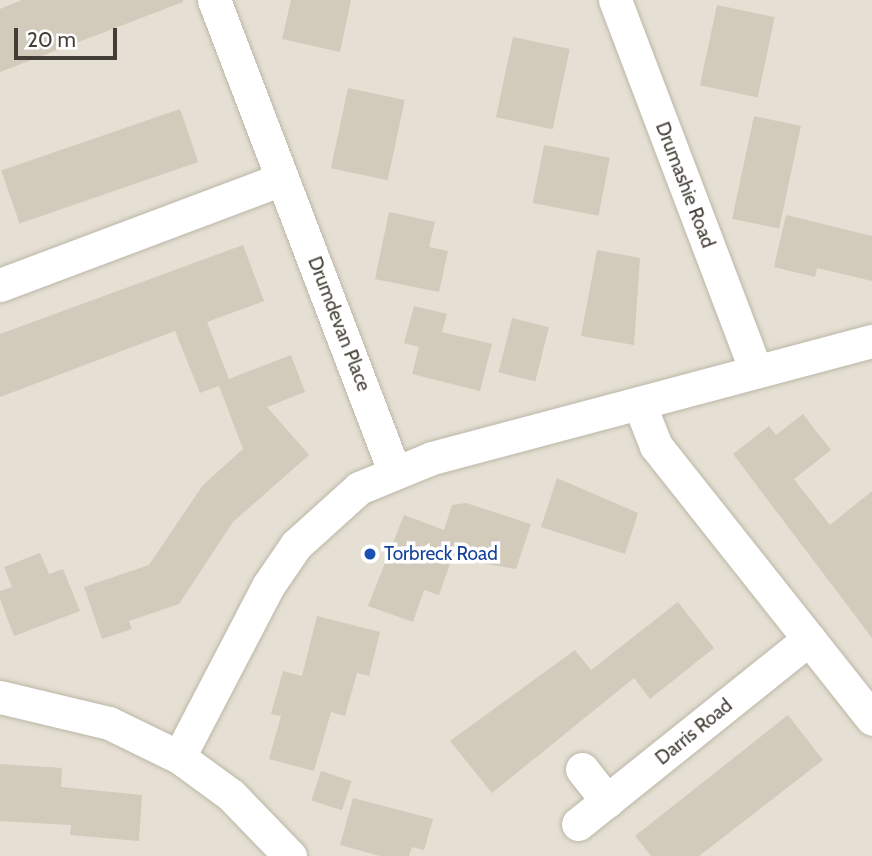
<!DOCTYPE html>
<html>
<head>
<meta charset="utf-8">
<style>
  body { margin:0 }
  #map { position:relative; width:872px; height:856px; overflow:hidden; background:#f1eee4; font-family:Cabin,sans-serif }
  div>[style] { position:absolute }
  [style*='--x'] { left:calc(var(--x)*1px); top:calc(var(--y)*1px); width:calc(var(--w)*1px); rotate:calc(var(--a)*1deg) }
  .residential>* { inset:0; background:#e5e0d3; transform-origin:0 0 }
  .building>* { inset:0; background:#d2cabb; transform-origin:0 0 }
  .roads { filter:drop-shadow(0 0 2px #bcb6a8) drop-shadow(0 0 2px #bcb6a8) }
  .minor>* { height:33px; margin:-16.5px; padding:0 16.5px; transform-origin:16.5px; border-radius:16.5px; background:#fff }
  .dots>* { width:19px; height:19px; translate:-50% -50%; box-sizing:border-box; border:4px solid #fff; border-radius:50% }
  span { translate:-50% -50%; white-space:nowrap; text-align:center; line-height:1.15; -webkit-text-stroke:7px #fff; paint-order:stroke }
  .street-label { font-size:19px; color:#433e35 }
  .transit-label { font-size:19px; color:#164399 }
  .left { translate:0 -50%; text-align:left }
  .scale { position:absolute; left:14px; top:28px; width:103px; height:32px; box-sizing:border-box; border:4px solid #433e35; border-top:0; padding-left:9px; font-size:21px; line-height:24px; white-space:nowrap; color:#433e35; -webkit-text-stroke:5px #fff; paint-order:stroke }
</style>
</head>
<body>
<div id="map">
  <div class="residential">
    <div style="left:0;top:0;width:872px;height:856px"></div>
  </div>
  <div class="building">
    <div style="clip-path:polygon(22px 0,183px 0,183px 2px,0 72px,0 9px)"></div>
    <div style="clip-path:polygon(291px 0,351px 0,340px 52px,282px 39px)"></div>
    <div style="left:717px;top:5px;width:59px;height:82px;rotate:12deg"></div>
    <div style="left:513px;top:37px;width:58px;height:82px;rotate:12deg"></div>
    <div style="left:348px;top:88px;width:58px;height:82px;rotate:12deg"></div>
    <div style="left:180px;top:109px;width:56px;height:189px;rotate:71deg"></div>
    <div style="left:754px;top:116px;width:48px;height:105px;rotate:12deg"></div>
    <div style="left:544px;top:145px;width:67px;height:59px;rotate:11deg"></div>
    <div style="clip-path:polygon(389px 212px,435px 222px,429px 247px,448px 251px,439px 292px,375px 279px)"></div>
    <div style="clip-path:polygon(786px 215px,872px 236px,872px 281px,817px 268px,815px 277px,774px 267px)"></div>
    <div style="clip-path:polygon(243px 245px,264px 301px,207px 322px,229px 379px,291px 355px,305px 392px,267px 407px,309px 455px,233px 522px,179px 604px,129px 621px,132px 629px,102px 639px,84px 587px,149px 565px,203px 485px,243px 449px,219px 386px,200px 393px,175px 331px,0 397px,0 334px)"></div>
    <div style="clip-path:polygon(597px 250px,640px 258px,634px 345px,581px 336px)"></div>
    <div style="clip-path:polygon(414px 306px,447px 314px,442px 332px,492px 344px,480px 391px,412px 374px,419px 347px,404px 343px)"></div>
    <div style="left:512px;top:318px;width:38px;height:56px;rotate:14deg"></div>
    <div style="clip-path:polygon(803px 414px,831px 450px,794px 479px,830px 525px,872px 491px,872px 638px,733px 454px,769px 426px,776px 435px)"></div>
    <div style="clip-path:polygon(557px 478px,638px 513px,625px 554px,541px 527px)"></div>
    <div style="clip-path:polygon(466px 503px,531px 524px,516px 569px,452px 558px,439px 595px,424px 590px,413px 622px,368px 606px,404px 515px,444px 530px,452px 505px)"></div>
    <div style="clip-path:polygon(40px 553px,49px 574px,63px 569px,80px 611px,14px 636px,0 599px,0 591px,12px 587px,4px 567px)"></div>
    <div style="clip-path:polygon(678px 602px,714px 648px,650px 699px,634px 678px,492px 793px,450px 741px,575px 650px,591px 670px)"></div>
    <div style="clip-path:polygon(317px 616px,380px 632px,369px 676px,357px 673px,345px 716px,331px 712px,314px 771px,269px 759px,281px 716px,271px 714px,283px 671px,302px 676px)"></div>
    <div style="clip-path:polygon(788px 715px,823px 760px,699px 856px,651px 856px,635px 836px)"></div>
    <div style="clip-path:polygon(0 764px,62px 768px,61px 787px,142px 795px,139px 841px,70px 835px,71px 825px,0 821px)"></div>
    <div style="left:321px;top:771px;width:32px;height:31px;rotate:18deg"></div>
    <div style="clip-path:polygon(353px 798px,433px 819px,424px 850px,412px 847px,409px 856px,380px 856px,340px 845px)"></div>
  </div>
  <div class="roads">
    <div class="minor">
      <div style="--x:214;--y:0;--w:504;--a:69.08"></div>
      <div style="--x:615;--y:0;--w:397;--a:69.2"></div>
      <div style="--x:0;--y:285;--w:301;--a:-20.6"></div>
      <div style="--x:639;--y:403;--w:46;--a:68.4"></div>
      <div style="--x:656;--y:446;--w:348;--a:51.6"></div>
      <div style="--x:0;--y:697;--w:112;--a:13.4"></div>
      <div style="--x:109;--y:723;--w:78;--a:25.9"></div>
      <div style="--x:179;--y:757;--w:64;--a:36.2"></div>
      <div style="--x:231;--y:795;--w:85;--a:46"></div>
      <div style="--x:179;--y:757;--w:193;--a:-62.5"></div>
      <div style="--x:268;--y:586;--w:50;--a:-55.7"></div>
      <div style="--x:296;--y:545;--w:85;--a:-42.1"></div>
      <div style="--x:359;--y:488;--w:79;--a:-22.3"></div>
      <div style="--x:432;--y:458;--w:455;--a:-14.9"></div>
      <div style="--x:582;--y:769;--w:41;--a:52"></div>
      <div style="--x:578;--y:824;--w:296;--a:-38.7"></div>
    </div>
  </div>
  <div class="dots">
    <div style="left:370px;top:554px;background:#1a4fb4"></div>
  </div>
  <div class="street-label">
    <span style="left:685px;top:185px;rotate:69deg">Drumashie Road</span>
    <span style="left:339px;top:324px;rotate:69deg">Drumdevan Place</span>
    <span style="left:694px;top:732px;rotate:-39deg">Darris Road</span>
  </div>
  <div class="transit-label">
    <span class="left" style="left:384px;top:554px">Torbreck Road</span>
  </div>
  <div class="scale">20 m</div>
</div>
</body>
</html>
